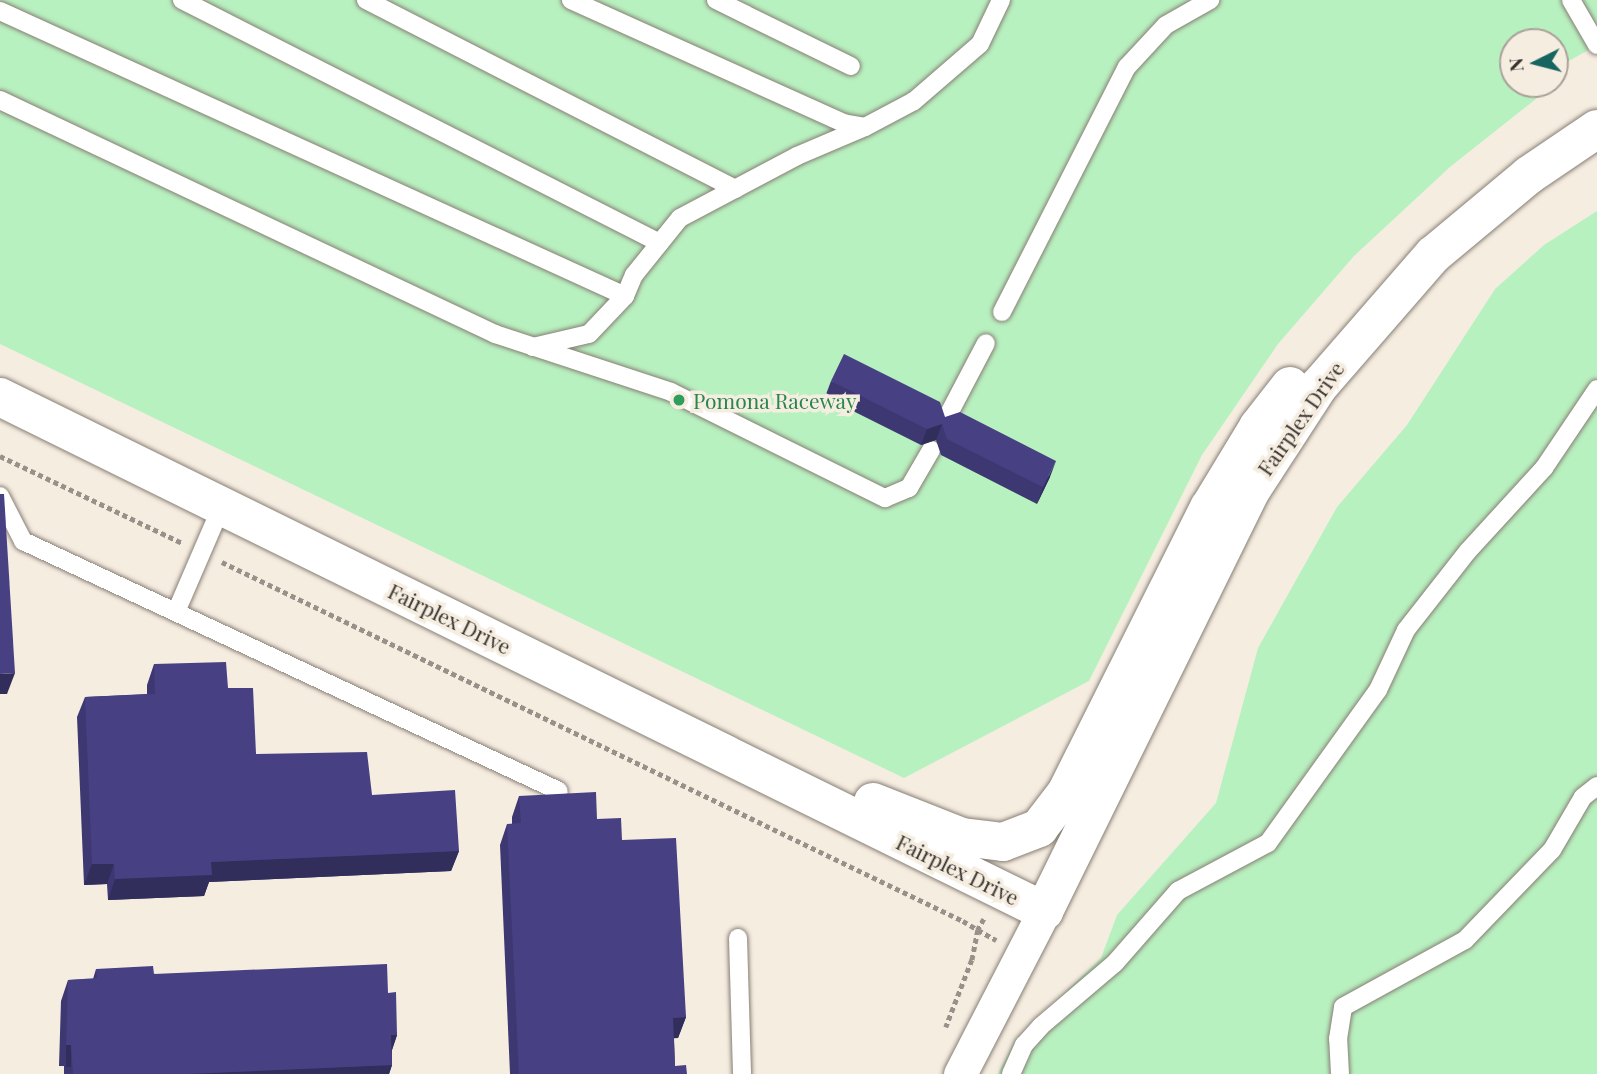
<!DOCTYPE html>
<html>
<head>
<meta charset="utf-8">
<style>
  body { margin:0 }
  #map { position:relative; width:1597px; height:1074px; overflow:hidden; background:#f6ede1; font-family:"Playfair Display",serif }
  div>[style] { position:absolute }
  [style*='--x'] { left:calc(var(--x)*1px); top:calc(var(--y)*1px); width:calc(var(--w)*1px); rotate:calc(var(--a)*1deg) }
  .green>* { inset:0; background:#b8f1c0 }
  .path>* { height:4.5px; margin-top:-2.25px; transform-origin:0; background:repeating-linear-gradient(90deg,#979189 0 5px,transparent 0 8.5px) }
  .roads { filter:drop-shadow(0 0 2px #877f74) drop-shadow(0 0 2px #877f74) }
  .lane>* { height:18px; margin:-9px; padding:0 9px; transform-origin:9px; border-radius:9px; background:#fff }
  .street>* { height:33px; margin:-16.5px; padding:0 16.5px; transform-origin:16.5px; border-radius:16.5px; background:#fff }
  .secondary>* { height:38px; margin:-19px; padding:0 19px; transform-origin:19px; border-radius:19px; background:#fff }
  .wall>* { inset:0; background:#3d3871 }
  .shaded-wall>* { inset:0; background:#322e5c; transform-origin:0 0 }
  .building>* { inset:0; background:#474183 }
  .dots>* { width:19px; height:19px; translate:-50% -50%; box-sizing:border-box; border:4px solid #f6ede1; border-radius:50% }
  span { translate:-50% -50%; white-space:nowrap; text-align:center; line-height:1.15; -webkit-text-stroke:7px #f6ede1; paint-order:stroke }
  .leisure-label { font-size:21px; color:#27864d }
  .left { translate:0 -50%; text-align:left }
  .street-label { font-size:21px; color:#35312d }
  .north { position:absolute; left:1499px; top:28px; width:70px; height:70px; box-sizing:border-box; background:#f6ede1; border:2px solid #a9a299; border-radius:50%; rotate:264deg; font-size:19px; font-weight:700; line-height:28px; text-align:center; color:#35312d }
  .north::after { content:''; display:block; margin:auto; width:24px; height:32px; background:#176460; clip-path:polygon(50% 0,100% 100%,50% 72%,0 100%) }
</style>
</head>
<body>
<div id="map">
  <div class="green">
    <div style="clip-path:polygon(0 0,1597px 0,1597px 45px,1555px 69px,1555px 42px,1513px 42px,1513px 84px,1548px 84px,1546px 91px,1450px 167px,1354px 256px,1278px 344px,1202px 455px,1089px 681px,904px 778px,0 344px)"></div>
    <div style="clip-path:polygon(1597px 211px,1597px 1074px,998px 1074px,1015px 1040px,1101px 958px,1117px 915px,1216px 803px,1258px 648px,1337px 507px,1407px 425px,1495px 289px,1544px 245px)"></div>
  </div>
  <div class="path">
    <div style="--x:0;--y:456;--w:202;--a:25.5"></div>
    <div style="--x:222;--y:562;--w:823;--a:25.85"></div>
    <div style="--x:963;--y:921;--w:17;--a:31"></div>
    <div style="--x:978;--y:930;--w:31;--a:101"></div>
    <div style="--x:972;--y:960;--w:72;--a:111.2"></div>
    <div style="--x:984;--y:919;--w:13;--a:119"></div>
    <div style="--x:978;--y:930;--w:21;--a:29"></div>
  </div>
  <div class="roads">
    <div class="lane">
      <div style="--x:182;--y:0;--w:536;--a:26.95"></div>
      <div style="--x:366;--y:0;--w:415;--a:27.1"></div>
      <div style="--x:571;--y:0;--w:299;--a:24.3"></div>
      <div style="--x:843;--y:123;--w:22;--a:10"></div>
      <div style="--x:865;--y:127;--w:55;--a:-28"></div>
      <div style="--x:914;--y:101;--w:87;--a:-40.8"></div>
      <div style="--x:980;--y:44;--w:49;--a:-64.5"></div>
      <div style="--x:716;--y:0;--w:150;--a:26.1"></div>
      <div style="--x:1571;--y:0;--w:52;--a:60"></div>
      <div style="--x:0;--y:11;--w:687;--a:24.51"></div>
      <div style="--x:0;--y:100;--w:548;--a:25.3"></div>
      <div style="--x:495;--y:334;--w:185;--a:18.2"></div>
      <div style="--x:671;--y:392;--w:239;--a:26.4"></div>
      <div style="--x:885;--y:498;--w:26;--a:-23"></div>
      <div style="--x:909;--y:488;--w:44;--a:-59.9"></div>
      <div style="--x:1002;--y:312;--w:275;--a:-63"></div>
      <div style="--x:1127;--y:67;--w:57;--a:-47.1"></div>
      <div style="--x:1166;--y:25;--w:51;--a:-29.6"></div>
      <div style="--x:533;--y:347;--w:57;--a:-13.1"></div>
      <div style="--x:589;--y:334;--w:52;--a:-46.5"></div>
      <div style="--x:625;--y:296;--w:23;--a:-67"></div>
      <div style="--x:634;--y:275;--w:73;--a:-51.1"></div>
      <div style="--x:680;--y:218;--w:132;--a:-27.9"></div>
      <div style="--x:797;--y:156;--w:74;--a:-23.1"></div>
      <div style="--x:944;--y:423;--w:90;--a:-62.3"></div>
      <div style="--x:0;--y:496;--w:51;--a:62.9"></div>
      <div style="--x:23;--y:541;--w:591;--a:25.01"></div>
      <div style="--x:176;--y:612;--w:116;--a:-66.7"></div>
      <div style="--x:738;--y:938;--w:136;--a:88.3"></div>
      <div style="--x:1011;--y:1074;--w:32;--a:-66"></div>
      <div style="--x:1024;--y:1045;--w:25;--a:-48"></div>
      <div style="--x:1041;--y:1026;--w:97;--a:-40.4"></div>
      <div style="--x:1115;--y:963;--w:96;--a:-48.8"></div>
      <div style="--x:1178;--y:891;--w:102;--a:-28.1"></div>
      <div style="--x:1268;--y:843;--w:188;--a:-54.3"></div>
      <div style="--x:1378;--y:690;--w:66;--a:-65"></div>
      <div style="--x:1406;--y:630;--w:100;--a:-51.9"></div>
      <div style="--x:1468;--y:551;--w:113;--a:-47.5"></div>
      <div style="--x:1544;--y:468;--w:95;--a:-56.1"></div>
      <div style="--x:1340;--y:1074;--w:35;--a:-93"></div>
      <div style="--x:1338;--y:1039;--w:32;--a:-81"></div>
      <div style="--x:1343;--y:1007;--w:139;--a:-28.8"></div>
      <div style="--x:1465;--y:940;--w:125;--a:-46"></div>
      <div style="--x:1552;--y:850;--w:61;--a:-59.7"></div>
      <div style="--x:1583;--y:797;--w:18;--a:-38"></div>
    </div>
    <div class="street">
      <div style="--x:960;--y:1074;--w:183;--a:-62.7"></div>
    </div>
    <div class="secondary">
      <div style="--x:0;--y:397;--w:1164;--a:26.21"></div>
      <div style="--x:1044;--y:911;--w:470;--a:-63.8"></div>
      <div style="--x:1252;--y:489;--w:123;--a:-57"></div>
      <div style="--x:1319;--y:386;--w:174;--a:-49"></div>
      <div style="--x:1433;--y:255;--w:125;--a:-39.8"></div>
      <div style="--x:1529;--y:175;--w:82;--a:-34.1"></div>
      <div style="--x:873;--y:802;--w:96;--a:21.5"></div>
      <div style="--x:962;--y:837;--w:41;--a:7"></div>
      <div style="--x:1003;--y:842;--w:39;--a:-21"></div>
      <div style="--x:1039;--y:828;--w:44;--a:-52.4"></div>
      <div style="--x:1066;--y:793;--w:319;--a:-63.4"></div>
      <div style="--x:1209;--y:508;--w:95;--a:-58.8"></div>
      <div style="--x:1258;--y:427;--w:52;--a:-52"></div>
    </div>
  </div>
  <div class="wall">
    <div style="clip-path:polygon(831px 381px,945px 417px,1050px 477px,1037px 504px,941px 455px,936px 440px,921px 445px,825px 397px)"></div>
    <div style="clip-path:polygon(154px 664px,228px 688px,256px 754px,372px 795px,459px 851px,451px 871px,209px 882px,204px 896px,108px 900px,107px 884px,84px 885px,77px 717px,85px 697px,147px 694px,147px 685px)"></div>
    <div style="clip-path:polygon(519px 796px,597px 819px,622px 840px,686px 1017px,678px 1038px,674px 1038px,675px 1066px,687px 1074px,510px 1074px,500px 845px,507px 824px,512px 824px,512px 817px)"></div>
    <div style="clip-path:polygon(96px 969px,388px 993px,397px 1035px,392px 1050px,392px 1065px,389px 1074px,64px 1074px,64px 1066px,59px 1066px,61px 1001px,68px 980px,93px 979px)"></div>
  </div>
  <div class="shaded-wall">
    <div style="clip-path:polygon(942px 424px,936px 440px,921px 445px,927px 429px)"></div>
    <div style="clip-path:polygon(1056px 461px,1050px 477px,1037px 504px,1043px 487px)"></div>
    <div style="clip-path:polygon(15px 673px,7px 694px,0 694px,0 674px)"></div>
    <div style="clip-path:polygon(459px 851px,451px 871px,209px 882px,204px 896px,108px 900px,115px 879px,211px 862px)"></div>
    <div style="clip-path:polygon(92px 864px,114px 864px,107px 884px,84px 885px)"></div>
    <div style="clip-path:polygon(686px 1017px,678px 1038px,665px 1039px,673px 1018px)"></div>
    <div style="clip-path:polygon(391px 1035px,397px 1035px,390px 1056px)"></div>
    <div style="left:66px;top:1045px;width:5px;height:22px"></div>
    <div style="clip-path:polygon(392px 1065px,389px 1074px,186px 1074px)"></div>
  </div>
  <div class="building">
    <div style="clip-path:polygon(844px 354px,940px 402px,945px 417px,960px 412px,1056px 461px,1043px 487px,947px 439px,942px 424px,927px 429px,831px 381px)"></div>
    <div style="clip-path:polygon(0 494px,4px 494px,15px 673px,0 674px)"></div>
    <div style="clip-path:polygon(226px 662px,228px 688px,253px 688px,256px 754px,367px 752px,372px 795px,455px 790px,459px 851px,211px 862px,212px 875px,115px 879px,114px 864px,92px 864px,85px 697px,155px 694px,154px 664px)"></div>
    <div style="clip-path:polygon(596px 792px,597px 819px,621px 818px,622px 840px,676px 838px,686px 1017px,673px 1018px,675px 1066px,686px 1065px,687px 1074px,519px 1074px,507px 824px,521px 823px,519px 796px)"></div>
    <div style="clip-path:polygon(387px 964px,388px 993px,396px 992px,397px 1035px,391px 1035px,392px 1065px,186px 1074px,73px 1074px,71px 1045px,66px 1045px,68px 980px,97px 978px,96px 969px,153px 966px,154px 974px)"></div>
  </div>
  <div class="dots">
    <div style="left:679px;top:400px;background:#2e9e5b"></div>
  </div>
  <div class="leisure-label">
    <span class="left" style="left:693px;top:400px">Pomona Raceway</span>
  </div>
  <div class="street-label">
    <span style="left:1300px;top:418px;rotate:-55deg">Fairplex Drive</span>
    <span style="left:450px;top:618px;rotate:26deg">Fairplex Drive</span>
    <span style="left:958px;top:869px;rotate:26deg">Fairplex Drive</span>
  </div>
  <div class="north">N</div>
</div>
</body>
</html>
